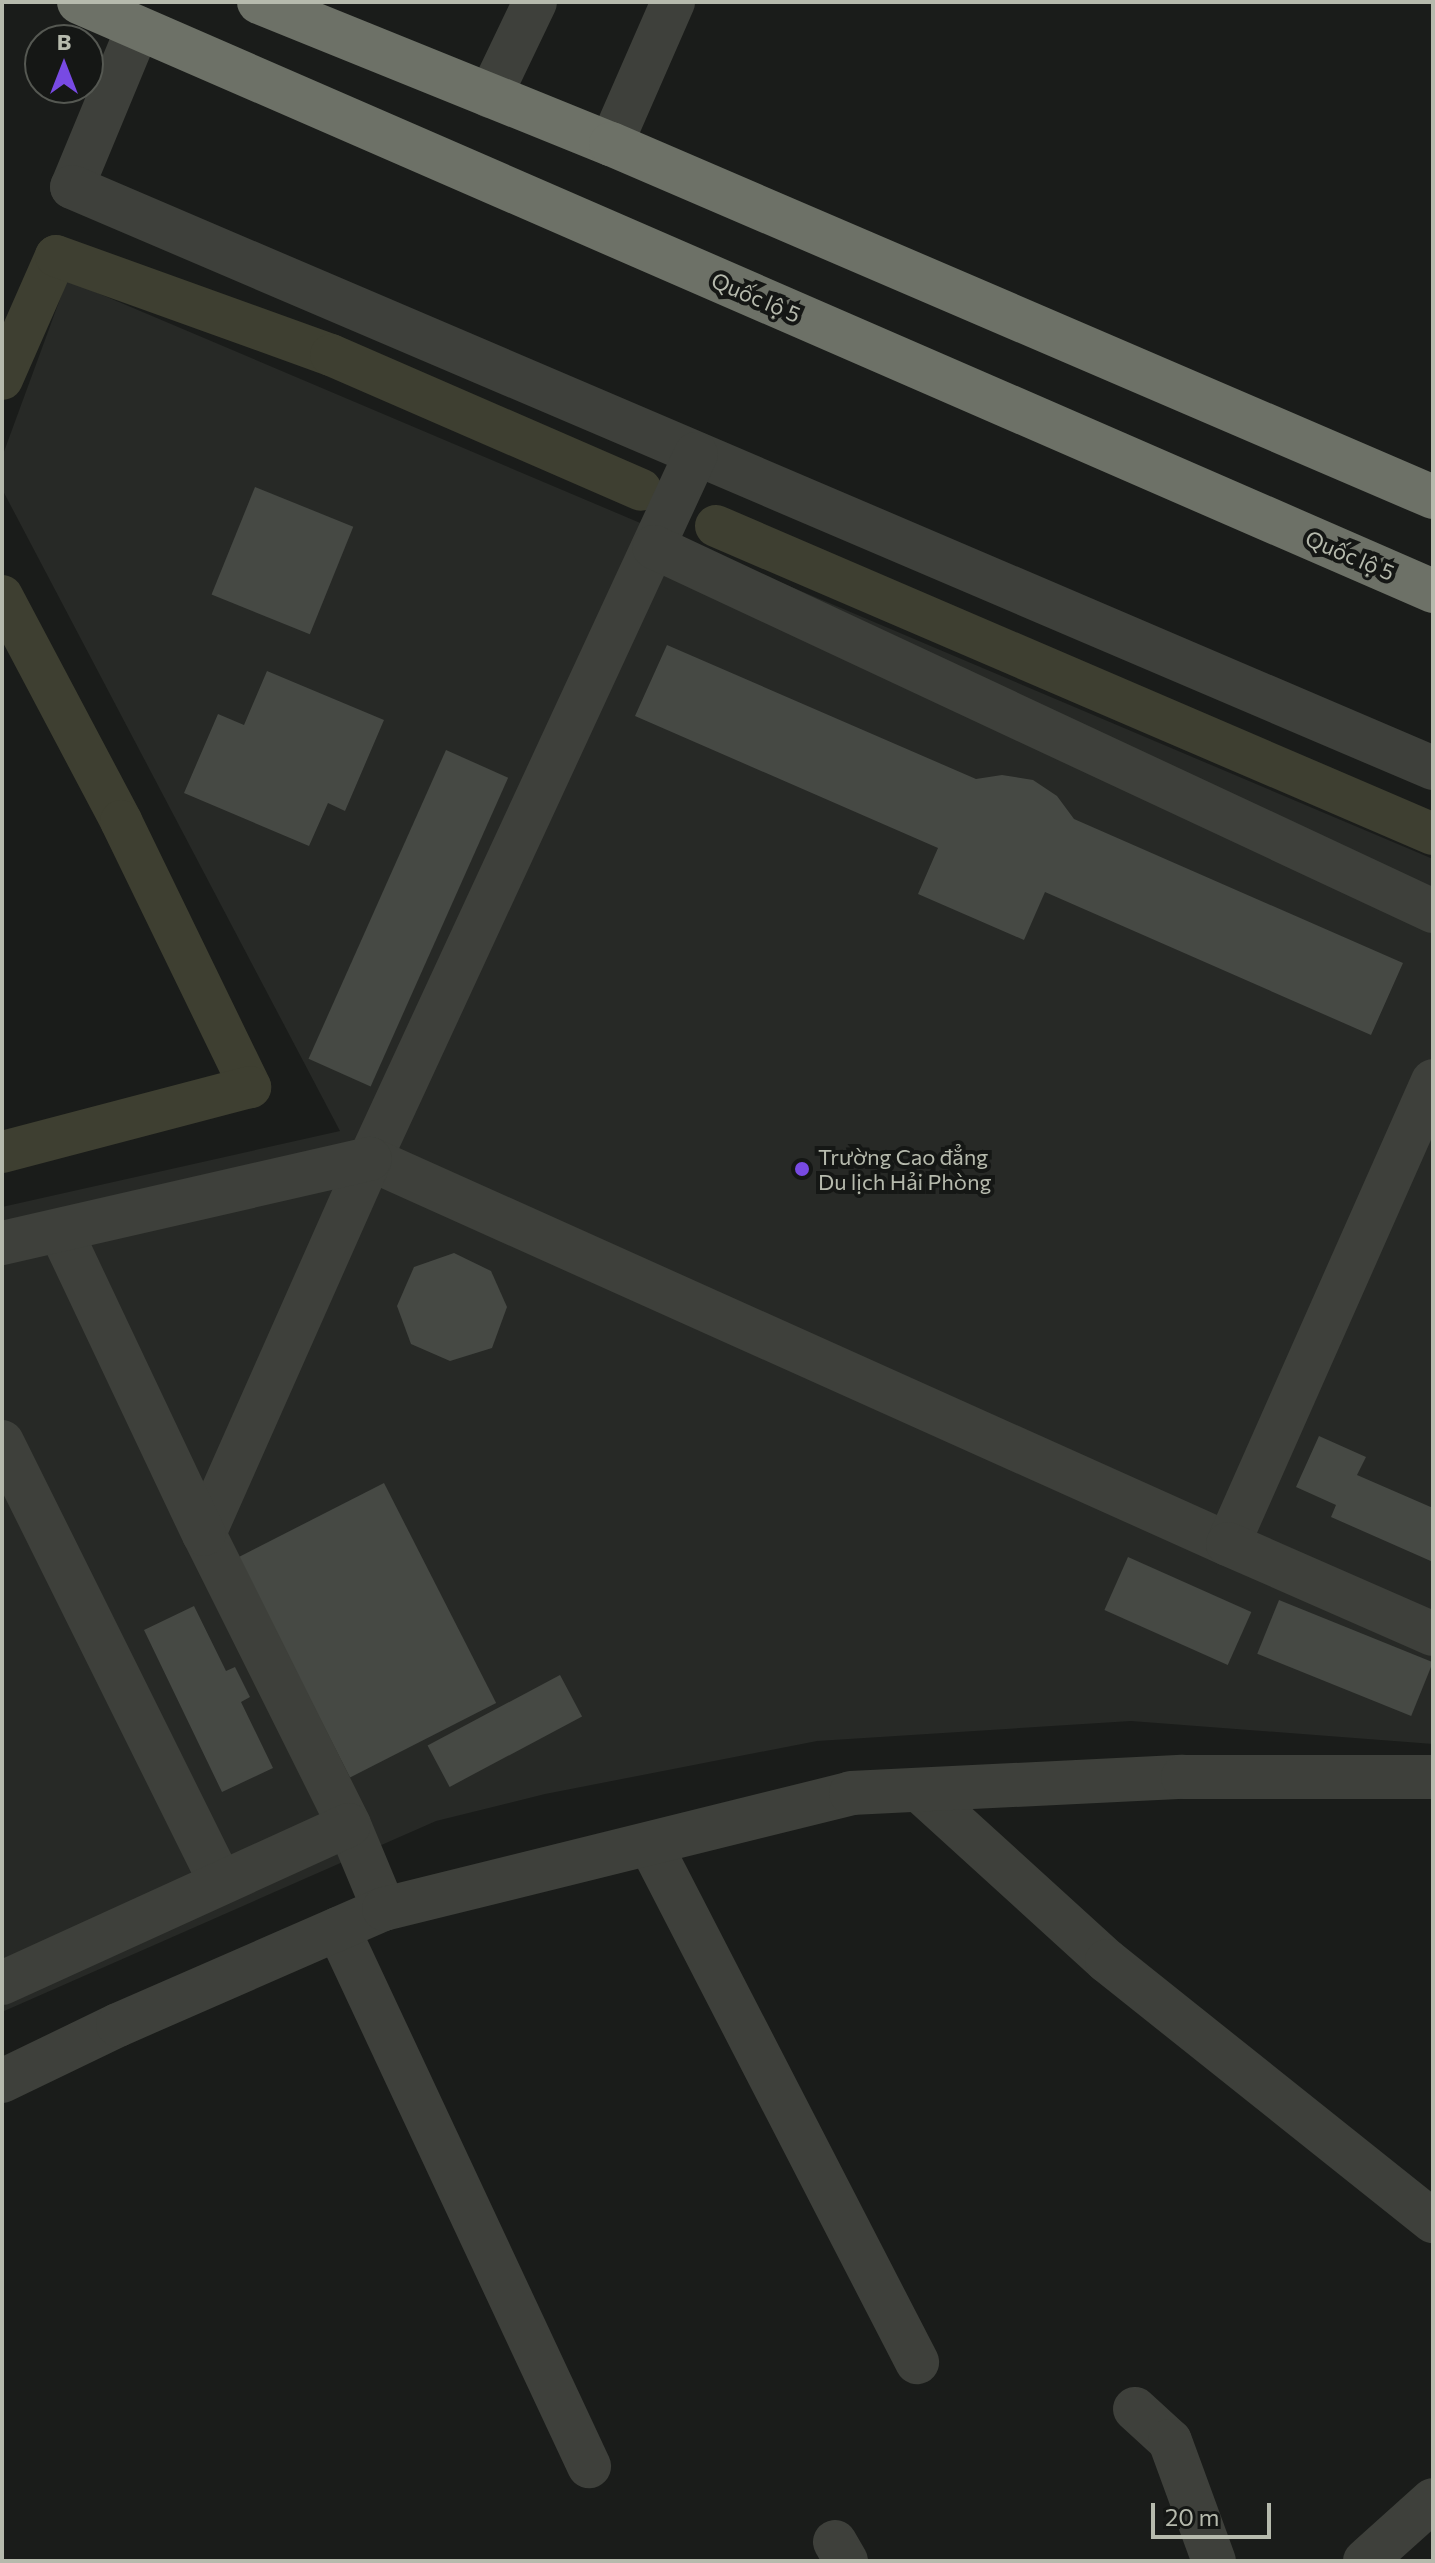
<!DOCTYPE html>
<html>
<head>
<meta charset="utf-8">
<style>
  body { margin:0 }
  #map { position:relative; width:1435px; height:2563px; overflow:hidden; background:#1a1c1a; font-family:Commissioner,sans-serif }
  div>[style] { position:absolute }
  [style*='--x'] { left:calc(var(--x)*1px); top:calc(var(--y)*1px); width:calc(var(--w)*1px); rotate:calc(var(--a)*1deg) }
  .built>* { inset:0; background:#272926 }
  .canal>* { height:42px; margin:-21px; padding:0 21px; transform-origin:21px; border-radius:21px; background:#3e3f31 }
  .building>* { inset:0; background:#464944; transform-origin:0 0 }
  .minor>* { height:44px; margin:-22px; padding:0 22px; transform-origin:22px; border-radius:22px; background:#3e403b }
  .highway>* { height:44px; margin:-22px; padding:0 22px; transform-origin:22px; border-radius:22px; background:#6d7167 }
  .dots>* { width:22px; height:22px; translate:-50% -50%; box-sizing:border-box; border:4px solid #151715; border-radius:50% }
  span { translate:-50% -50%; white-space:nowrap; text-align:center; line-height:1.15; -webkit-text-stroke:8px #151715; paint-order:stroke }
  .street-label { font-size:22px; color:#b6baad }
  .poi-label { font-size:22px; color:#b6baad }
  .left { translate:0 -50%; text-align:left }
  .frame { position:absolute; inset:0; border:4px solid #b6baad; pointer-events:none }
  .north { position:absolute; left:24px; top:24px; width:80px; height:80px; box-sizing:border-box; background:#151715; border:2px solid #555852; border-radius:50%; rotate:0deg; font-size:22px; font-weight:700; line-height:32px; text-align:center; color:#b6baad }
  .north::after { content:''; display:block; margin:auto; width:28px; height:36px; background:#784ae3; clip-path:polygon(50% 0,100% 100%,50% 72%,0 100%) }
  .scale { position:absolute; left:1151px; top:2503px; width:120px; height:36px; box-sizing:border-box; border:4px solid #b6baad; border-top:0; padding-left:10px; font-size:24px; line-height:28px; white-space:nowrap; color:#b6baad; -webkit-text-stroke:6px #151715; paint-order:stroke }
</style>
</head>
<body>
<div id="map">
  <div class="built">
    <div style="clip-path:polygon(67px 280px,1433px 859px,1433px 1744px,1131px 1721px,817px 1741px,545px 1794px,436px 1821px,2px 2012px,2px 1207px,340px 1131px,2px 489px,2px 457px)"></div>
  </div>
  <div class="canal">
    <div style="--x:2;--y:379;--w:134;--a:-66.3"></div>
    <div style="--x:56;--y:256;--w:292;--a:19.8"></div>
    <div style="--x:331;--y:355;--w:338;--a:23.5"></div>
    <div style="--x:716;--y:526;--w:780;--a:23.25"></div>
    <div style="--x:2;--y:596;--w:255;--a:62.1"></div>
    <div style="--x:121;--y:821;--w:296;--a:64.1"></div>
    <div style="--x:250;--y:1087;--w:256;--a:165.3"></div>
  </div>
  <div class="building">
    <div style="left:255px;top:487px;width:106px;height:116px;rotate:22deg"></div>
    <div style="clip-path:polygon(667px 645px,976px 779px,1002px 775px,1033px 780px,1057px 796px,1074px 819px,1403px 963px,1371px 1035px,1045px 892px,1024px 940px,918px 894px,938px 848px,635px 716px)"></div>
    <div style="clip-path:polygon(267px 671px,384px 720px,345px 811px,328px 803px,309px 846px,184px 793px,218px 714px,244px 725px)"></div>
    <div style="left:446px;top:750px;width:68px;height:338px;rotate:24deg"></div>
    <div style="clip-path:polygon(454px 1253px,491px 1271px,507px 1307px,492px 1348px,450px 1361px,411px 1344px,397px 1306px,414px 1267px)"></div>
    <div style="clip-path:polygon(1319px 1436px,1366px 1457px,1357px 1475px,1433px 1508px,1433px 1562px,1331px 1517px,1336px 1505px,1296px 1487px)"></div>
    <div style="left:384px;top:1483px;width:247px;height:164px;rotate:63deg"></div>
    <div style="left:1128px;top:1557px;width:135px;height:58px;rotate:24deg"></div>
    <div style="left:1279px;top:1600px;width:166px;height:58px;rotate:22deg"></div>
    <div style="clip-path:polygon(194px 1606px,226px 1671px,235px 1667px,250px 1697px,241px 1702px,273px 1768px,222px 1792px,144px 1630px)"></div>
    <div style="left:560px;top:1675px;width:47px;height:150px;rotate:62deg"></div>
  </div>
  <div class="minor">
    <div style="--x:138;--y:28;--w:172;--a:112.5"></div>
    <div style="--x:72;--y:187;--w:1480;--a:23.12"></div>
    <div style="--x:490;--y:96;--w:104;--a:-64.4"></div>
    <div style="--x:611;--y:144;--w:155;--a:-66.4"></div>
    <div style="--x:696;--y:454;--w:777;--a:114.82"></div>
    <div style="--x:370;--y:1159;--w:940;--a:24.17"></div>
    <div style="--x:1228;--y:1544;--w:506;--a:-66.12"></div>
    <div style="--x:654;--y:547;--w:860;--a:25.05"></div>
    <div style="--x:370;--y:1159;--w:410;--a:113.9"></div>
    <div style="--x:204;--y:1534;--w:325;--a:63.5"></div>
    <div style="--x:349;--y:1825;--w:91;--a:67.4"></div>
    <div style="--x:61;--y:1232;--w:334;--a:64.7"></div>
    <div style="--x:2;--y:1243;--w:377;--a:-12.9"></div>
    <div style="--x:2;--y:1442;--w:492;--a:63.6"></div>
    <div style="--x:1228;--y:1544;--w:224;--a:23.7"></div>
    <div style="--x:919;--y:1790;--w:254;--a:42.3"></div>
    <div style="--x:1107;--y:1961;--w:417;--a:38.6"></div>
    <div style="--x:650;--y:1844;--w:583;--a:62.73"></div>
    <div style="--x:338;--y:1929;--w:593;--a:64.95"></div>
    <div style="--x:2;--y:1983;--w:381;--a:-24.5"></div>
    <div style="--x:2;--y:2081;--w:129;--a:-25.8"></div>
    <div style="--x:118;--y:2025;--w:290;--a:-23.6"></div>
    <div style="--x:384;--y:1909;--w:481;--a:-13.9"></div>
    <div style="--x:851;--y:1793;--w:332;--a:-2.8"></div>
    <div style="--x:1183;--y:1777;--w:250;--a:0"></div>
    <div style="--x:1135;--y:2409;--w:47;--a:42.4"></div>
    <div style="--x:1170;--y:2441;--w:128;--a:69.9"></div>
    <div style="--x:835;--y:2542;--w:22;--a:60"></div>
    <div style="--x:1365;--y:2561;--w:91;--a:-41.9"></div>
  </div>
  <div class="highway">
    <div style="--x:79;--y:2;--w:1477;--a:23.51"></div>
    <div style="--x:259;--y:2;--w:380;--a:22"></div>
    <div style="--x:611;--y:144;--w:895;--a:23.24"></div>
  </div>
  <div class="dots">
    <div style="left:802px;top:1169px;background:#784ae3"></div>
  </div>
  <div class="street-label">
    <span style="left:756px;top:297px;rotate:23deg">Quốc lộ 5</span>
    <span style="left:1350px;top:555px;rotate:23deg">Quốc lộ 5</span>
  </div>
  <div class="poi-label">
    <span class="left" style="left:818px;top:1169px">Trường Cao đẳng<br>Du lịch Hải Phòng</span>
  </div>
  <div class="frame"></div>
  <div class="north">B</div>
  <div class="scale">20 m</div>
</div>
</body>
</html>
